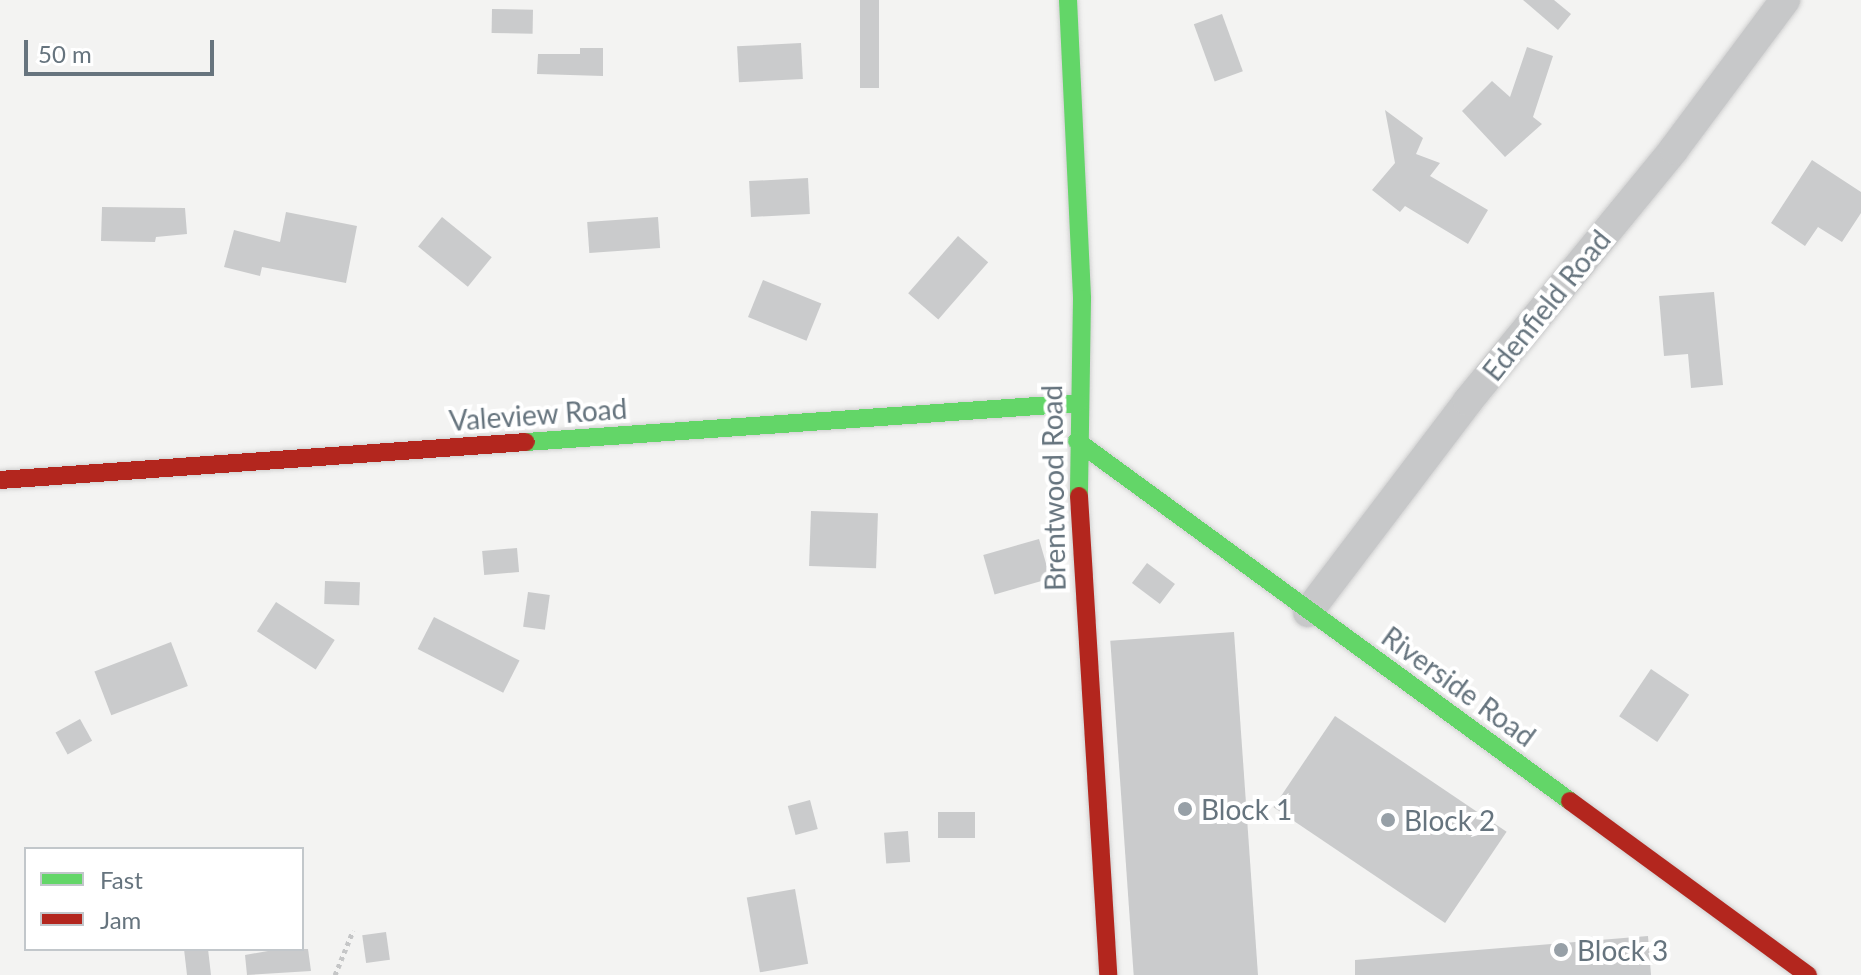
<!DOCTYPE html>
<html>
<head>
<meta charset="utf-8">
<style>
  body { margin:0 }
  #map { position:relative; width:1861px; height:975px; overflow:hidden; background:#f3f3f2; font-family:Lato,sans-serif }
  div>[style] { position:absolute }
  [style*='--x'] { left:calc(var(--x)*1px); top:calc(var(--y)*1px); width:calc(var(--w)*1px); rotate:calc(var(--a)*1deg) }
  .building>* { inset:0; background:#cacbcc; transform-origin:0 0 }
  .path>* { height:5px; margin-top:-2.5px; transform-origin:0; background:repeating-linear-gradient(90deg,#c5c6c7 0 4px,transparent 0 8px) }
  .roads { filter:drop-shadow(0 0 2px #d0d0d0) drop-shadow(0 0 2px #d0d0d0) }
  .street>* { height:30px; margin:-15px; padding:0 15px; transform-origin:15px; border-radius:15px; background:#c7c8c9 }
  .fast>* { height:18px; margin:-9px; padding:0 9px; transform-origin:9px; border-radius:9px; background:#63d668 }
  .jam>* { height:18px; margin:-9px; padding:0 9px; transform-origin:9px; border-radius:9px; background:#b3261e }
  .dots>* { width:22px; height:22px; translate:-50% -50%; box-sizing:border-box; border:4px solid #fff; border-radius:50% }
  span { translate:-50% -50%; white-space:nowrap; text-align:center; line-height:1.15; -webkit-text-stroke:8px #fff; paint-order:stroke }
  .street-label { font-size:28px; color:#66747e }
  .poi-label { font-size:28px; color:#66747e }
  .left { translate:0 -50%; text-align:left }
  .legend { position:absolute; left:24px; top:847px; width:280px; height:104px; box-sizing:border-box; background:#fff; border:2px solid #c2c7cb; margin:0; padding:10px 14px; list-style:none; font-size:24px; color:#66747e }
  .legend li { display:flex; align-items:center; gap:16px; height:40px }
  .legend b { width:40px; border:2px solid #c2c7cb }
  .scale { position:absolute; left:24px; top:40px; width:190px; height:36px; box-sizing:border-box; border:4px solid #66747e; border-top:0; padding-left:10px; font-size:24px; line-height:28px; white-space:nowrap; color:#66747e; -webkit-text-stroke:6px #fff; paint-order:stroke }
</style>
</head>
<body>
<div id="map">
  <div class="building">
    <div style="left:860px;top:0;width:19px;height:88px"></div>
    <div style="clip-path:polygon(1523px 0,1554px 0,1571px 14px,1558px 30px)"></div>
    <div style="left:492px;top:9px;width:41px;height:24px;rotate:1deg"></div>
    <div style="left:1222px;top:14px;width:61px;height:30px;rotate:70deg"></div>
    <div style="left:801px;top:43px;width:36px;height:64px;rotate:87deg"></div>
    <div style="clip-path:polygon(1527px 47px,1553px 56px,1533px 117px,1542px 124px,1505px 157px,1462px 111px,1492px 81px,1510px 97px)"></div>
    <div style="clip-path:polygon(580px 48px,603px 48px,603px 76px,537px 74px,538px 54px,580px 54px)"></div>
    <div style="clip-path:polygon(1385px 110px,1423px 138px,1416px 154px,1440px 163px,1430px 176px,1488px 210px,1468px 244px,1405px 206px,1400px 212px,1372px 190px,1395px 163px)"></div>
    <div style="clip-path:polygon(1812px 160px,1861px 192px,1861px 213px,1842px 242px,1818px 227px,1805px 246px,1771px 223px)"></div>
    <div style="left:808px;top:178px;width:36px;height:59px;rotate:87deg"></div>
    <div style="clip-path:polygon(102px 207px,185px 208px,187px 234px,156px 237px,155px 242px,101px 241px)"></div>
    <div style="clip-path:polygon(286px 212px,357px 226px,346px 283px,262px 267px,260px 276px,224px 267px,234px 230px,280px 242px)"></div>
    <div style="left:442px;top:217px;width:64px;height:38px;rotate:39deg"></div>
    <div style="left:658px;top:217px;width:31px;height:71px;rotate:86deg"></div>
    <div style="left:958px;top:236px;width:40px;height:76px;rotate:41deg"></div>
    <div style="left:763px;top:280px;width:63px;height:40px;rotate:22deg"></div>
    <div style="clip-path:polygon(1714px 292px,1723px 385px,1691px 388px,1688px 354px,1664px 356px,1659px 296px)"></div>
    <div style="left:811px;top:511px;width:67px;height:55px;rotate:2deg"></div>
    <div style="left:1039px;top:539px;width:41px;height:58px;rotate:74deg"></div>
    <div style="left:517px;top:548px;width:24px;height:35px;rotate:85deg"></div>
    <div style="left:1147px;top:563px;width:35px;height:25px;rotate:37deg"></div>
    <div style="left:325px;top:581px;width:35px;height:23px;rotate:2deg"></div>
    <div style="left:528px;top:592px;width:22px;height:35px;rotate:8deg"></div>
    <div style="left:276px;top:602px;width:70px;height:35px;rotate:33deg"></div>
    <div style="left:434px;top:617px;width:96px;height:36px;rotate:27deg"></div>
    <div style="left:1234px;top:632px;width:344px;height:124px;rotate:86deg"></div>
    <div style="left:171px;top:642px;width:47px;height:82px;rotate:69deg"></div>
    <div style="left:1651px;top:669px;width:46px;height:57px;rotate:34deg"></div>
    <div style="left:1335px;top:716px;width:207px;height:110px;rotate:34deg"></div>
    <div style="left:80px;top:719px;width:25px;height:28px;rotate:61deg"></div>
    <div style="left:810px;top:800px;width:30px;height:23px;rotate:75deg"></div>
    <div style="left:938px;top:812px;width:37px;height:26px"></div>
    <div style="left:908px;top:831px;width:31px;height:24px;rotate:86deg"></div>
    <div style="left:795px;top:889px;width:76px;height:49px;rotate:80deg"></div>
    <div style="left:386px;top:932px;width:28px;height:24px;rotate:82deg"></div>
    <div style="clip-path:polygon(1648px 936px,1651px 975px,1355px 975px,1355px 960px)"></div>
    <div style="clip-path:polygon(184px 949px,208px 949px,211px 975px,187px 975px)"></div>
    <div style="clip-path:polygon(279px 949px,308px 949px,311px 971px,247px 975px,245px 955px)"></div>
  </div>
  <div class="path">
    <div style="--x:335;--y:975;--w:48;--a:-67.8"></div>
  </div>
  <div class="roads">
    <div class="street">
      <div style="--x:1308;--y:612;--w:265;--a:-52.8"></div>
      <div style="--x:1468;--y:401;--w:325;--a:-50.7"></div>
      <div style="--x:1674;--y:149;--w:186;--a:-53.3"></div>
    </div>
    <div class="fast">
      <div style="--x:1068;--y:0;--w:299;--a:87.3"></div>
      <div style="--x:1082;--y:299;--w:197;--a:90.9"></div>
      <div style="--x:1077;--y:441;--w:610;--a:36.14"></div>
      <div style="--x:526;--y:442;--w:554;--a:-4.03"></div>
    </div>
    <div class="jam">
      <div style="--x:0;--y:480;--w:527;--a:-4.13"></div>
      <div style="--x:1079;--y:496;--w:480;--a:86.5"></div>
      <div style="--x:1570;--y:801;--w:295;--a:36.2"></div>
    </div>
  </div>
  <div class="dots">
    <div style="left:1185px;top:809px;background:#97a0a7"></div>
    <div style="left:1388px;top:820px;background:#97a0a7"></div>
    <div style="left:1561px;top:950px;background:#97a0a7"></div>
  </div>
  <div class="street-label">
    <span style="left:1546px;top:305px;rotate:-51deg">Edenfield Road</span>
    <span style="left:538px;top:414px;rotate:-4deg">Valeview Road</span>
    <span style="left:1053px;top:488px;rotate:-91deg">Brentwood Road</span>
    <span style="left:1459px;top:686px;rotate:36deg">Riverside Road</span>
  </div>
  <div class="poi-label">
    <span class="left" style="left:1201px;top:809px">Block 1</span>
    <span class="left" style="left:1404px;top:820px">Block 2</span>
    <span class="left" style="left:1577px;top:950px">Block 3</span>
  </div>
  <ul class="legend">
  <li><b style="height:10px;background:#63d668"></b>Fast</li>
  <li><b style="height:10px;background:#b3261e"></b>Jam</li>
  </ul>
  <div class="scale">50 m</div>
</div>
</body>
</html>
